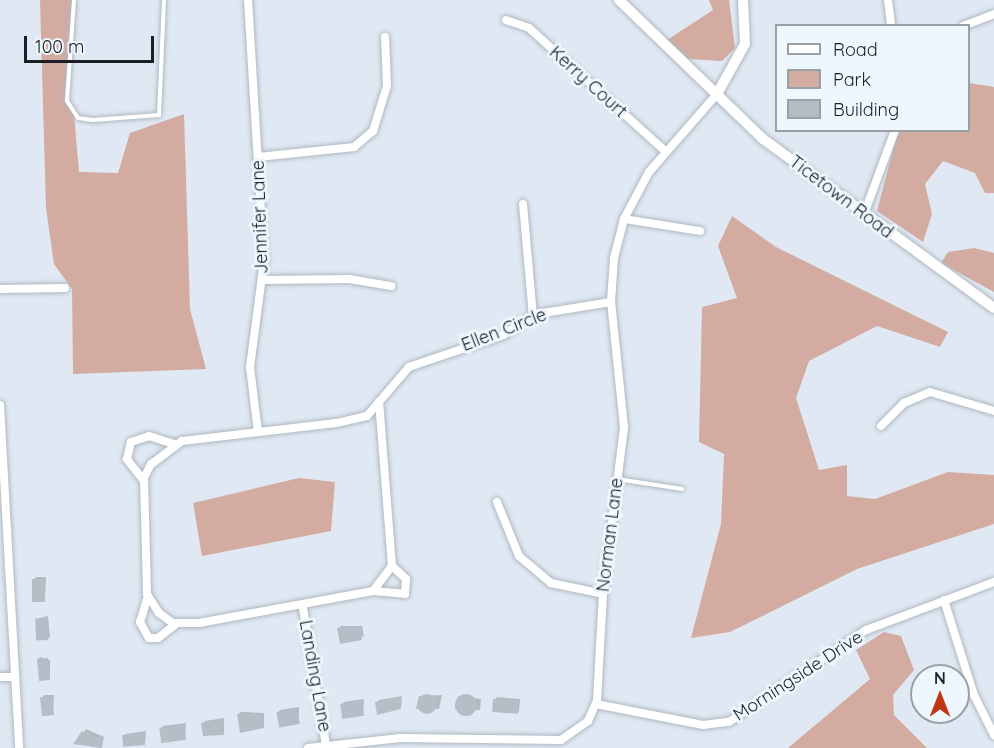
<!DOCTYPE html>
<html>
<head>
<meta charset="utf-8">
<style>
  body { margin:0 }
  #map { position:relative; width:994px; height:748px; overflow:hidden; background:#e0e9f3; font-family:Quicksand,sans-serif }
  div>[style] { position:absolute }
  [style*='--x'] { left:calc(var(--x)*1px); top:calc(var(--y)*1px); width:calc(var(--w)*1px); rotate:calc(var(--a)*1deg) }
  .green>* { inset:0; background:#d3aba1 }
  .shadow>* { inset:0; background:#0003 }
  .building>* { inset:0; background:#b5bec7; transform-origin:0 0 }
  .round { border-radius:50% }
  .roads { filter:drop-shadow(0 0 2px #b0b9c2) drop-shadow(0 0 2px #b0b9c2) }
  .service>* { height:4px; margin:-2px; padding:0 2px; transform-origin:2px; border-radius:2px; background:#fff }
  .minor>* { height:8px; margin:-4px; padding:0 4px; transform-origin:4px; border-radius:4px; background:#fff }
  .tertiary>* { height:10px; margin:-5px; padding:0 5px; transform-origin:5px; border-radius:5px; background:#fff }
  span { translate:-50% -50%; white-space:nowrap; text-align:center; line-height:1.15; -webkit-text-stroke:6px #eef6fe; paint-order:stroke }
  .street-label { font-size:18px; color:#1b1e22 }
  .legend { position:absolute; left:775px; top:24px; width:195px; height:108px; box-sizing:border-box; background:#eef6fe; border:2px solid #9aa0a6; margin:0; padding:8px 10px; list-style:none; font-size:18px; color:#1b1e22 }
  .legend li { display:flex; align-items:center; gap:12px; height:30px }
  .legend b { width:30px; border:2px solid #9aa0a6 }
  .north { position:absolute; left:910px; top:664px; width:60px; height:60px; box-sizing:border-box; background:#eef6fe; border:2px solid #9aa0a6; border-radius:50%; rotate:0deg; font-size:16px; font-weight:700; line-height:24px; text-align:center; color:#1b1e22 }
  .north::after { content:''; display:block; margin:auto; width:21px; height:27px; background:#c03613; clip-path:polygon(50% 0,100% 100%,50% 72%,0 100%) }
  .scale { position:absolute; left:24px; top:36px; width:130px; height:27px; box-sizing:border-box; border:3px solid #1b1e22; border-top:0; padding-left:8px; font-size:18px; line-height:21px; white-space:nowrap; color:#1b1e22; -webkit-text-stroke:4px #eef6fe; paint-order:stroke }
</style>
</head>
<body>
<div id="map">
  <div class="green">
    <div style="clip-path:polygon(40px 0,74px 0,67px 101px,74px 114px,79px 172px,118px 173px,130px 133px,184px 114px,190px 309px,206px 369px,73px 374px,72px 289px,54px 264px,46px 208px)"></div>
    <div style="clip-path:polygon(709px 0,729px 0,735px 48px,722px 61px,688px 59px,667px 40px,713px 10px)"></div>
    <div style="clip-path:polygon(969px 83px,994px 87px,994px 193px,985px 193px,975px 173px,943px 161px,925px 184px,932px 214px,923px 242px,877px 211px,898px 131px,968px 130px)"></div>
    <div style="clip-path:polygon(732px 216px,776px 247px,948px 332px,940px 347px,877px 326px,809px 361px,796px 398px,819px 470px,847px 465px,847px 496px,875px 499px,948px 472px,994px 475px,994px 524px,857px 569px,730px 632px,691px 638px,721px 524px,724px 454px,699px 442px,702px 307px,737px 298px,718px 246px)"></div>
    <div style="clip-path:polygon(974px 248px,994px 253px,994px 292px,941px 263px,948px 252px)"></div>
    <div style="clip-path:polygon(299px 478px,335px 482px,331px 531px,202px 556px,193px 503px)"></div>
    <div style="clip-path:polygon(884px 632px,901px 636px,914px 670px,893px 695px,894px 715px,927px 748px,788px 748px,870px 679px,856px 650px)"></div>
  </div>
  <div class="shadow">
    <div style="clip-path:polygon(36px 577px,46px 577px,45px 600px,34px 580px)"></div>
    <div style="clip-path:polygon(48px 616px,50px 637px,47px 639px,36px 619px)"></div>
    <div style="clip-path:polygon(341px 626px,362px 626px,364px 637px,339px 628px)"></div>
    <div style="clip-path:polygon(40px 657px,50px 660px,50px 678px,38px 659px)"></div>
    <div style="clip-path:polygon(44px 695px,54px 695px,53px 714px,42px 698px)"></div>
    <div style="clip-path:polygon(442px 695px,439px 709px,416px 709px,419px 696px)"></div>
    <div style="clip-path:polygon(402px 696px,401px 708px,377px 702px,379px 700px)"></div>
    <div style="clip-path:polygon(458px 696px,481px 699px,480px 710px,455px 709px)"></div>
    <div style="clip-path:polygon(497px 697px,520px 699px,519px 712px,495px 700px)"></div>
    <div style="clip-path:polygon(364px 699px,363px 715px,342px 704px,344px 702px)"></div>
    <div style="clip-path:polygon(299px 707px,299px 723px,277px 713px,280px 710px)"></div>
    <div style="clip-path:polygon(264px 713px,264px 726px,239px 714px,241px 712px)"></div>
    <div style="clip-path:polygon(224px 718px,224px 733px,203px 723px,205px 721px)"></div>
    <div style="clip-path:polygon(186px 723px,185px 739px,161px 728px,163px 726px)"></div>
    <div style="clip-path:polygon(86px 729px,104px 737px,102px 748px,76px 744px)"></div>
    <div style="clip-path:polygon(146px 731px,145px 744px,124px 736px,126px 734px)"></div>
  </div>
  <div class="building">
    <div style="left:32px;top:579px;width:13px;height:23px"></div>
    <div style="left:47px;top:618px;width:22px;height:12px;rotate:87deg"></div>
    <div style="clip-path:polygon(351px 626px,361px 628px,362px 640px,340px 644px,337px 628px)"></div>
    <div style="left:48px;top:658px;width:22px;height:11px;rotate:85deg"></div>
    <div class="round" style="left:417px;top:694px;width:20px;height:20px"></div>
    <div class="round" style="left:455px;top:694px;width:22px;height:22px"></div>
    <div style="left:52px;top:696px;width:19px;height:12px;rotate:84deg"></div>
    <div style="clip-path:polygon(400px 697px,401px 709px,377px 715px,375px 702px)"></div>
    <div style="left:493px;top:699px;width:26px;height:13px;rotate:4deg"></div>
    <div style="left:362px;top:701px;width:15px;height:22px;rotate:82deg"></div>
    <div style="left:297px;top:709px;width:15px;height:21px;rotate:79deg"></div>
    <div style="clip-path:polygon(245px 712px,262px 714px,264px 728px,240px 733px,237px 714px)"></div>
    <div style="clip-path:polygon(222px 719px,224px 735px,203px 736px,201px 723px)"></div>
    <div style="left:184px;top:725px;width:15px;height:25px;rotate:82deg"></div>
    <div style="clip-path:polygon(82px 731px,103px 740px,101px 748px,73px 744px)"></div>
    <div style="left:144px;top:733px;width:12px;height:22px;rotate:85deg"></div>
  </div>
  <div class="roads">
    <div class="service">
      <div style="--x:74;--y:0;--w:101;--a:94"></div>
      <div style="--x:67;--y:101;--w:20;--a:57"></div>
      <div style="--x:78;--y:118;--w:15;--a:8"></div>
      <div style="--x:93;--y:120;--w:66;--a:-4.3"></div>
      <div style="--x:159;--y:115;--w:115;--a:-87.5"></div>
      <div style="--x:617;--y:479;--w:66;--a:8.7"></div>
    </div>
    <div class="minor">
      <div style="--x:248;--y:0;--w:261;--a:86.5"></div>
      <div style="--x:264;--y:261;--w:107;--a:97.5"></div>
      <div style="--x:250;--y:367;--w:65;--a:83"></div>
      <div style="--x:888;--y:0;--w:26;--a:83"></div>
      <div style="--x:506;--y:20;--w:24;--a:19"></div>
      <div style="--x:529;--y:28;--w:183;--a:42.1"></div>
      <div style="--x:963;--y:26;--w:33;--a:-21"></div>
      <div style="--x:258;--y:157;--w:97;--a:-5.9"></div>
      <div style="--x:354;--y:147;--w:25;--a:-40"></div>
      <div style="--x:373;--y:131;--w:47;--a:-72.7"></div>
      <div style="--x:387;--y:86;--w:49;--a:-92.3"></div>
      <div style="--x:523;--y:204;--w:112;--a:84.9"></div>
      <div style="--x:864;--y:214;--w:90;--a:-69.7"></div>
      <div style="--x:624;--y:219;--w:77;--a:9"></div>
      <div style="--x:262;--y:280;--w:87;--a:-0.7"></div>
      <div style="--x:349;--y:279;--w:43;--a:9.5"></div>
      <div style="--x:0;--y:289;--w:65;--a:-0.9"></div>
      <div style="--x:379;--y:402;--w:18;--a:131"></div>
      <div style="--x:367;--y:416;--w:32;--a:167"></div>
      <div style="--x:336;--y:423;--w:155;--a:173.3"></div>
      <div style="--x:182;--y:441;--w:39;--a:143"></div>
      <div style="--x:151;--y:464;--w:16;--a:117"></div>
      <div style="--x:144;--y:478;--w:116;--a:88.5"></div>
      <div style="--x:147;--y:594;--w:22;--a:58"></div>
      <div style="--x:159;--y:613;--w:17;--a:36"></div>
      <div style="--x:173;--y:623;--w:26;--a:0"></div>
      <div style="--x:199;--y:623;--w:177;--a:-10.4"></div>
      <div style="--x:373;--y:591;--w:31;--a:-53"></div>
      <div style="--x:392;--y:566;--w:165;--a:-94.5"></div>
      <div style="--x:379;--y:402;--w:46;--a:-49.4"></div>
      <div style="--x:409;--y:367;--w:99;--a:-18.8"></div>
      <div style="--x:503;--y:335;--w:40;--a:-32"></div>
      <div style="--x:537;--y:314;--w:75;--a:-9.2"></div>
      <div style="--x:0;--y:405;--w:344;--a:86.8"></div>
      <div style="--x:881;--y:426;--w:33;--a:-45"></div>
      <div style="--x:904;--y:403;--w:28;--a:-23"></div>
      <div style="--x:930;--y:392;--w:67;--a:16.5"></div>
      <div style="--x:144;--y:481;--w:28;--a:-128"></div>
      <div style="--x:127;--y:459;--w:17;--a:-77"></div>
      <div style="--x:131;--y:442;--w:19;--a:-18"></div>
      <div style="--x:149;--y:436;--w:28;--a:18"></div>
      <div style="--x:497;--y:502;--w:58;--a:67.8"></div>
      <div style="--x:519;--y:556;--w:42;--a:40.2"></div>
      <div style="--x:551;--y:583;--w:53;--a:11.9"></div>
      <div style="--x:373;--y:591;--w:32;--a:5"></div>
      <div style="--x:405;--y:594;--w:15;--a:-86"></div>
      <div style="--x:406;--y:579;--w:19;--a:-137"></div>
      <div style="--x:148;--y:596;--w:27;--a:107"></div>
      <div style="--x:140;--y:622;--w:18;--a:61"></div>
      <div style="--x:149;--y:638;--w:9;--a:0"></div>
      <div style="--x:158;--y:638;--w:24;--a:-38"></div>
      <div style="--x:944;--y:600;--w:100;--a:72.5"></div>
      <div style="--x:974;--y:695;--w:45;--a:63.4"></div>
      <div style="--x:303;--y:608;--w:139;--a:80.5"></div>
      <div style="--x:0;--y:677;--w:15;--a:0"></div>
      <div style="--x:596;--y:704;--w:109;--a:11.1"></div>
      <div style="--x:703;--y:725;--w:26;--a:-7"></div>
      <div style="--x:729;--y:722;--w:165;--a:-33.9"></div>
      <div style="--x:866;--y:630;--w:137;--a:-20.6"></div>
      <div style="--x:308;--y:748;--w:93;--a:-6.2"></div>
      <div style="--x:400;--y:738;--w:161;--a:0.7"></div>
      <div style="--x:561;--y:740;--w:33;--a:-35"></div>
      <div style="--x:588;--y:721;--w:22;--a:-66"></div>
      <div style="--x:597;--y:701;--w:107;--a:-86.8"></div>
      <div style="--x:603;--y:594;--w:168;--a:-82.8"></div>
      <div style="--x:624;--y:427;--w:126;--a:-95.9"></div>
      <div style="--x:611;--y:302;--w:44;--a:-86.1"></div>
      <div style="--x:614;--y:258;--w:40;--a:-75.6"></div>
      <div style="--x:624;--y:219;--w:53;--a:-62"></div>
      <div style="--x:649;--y:172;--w:103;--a:-48.9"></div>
    </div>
    <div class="tertiary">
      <div style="--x:619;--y:0;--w:200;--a:44"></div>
      <div style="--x:763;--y:139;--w:286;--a:36.2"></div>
      <div style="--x:717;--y:94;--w:57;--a:-60.8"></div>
      <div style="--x:745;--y:44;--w:44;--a:-92.6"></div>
    </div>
  </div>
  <div class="street-label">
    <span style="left:588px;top:82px;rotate:42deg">Kerry Court</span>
    <span style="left:841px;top:197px;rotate:37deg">Ticetown Road</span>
    <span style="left:260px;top:217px;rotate:-92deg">Jennifer Lane</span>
    <span style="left:504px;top:330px;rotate:-21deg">Ellen Circle</span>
    <span style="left:610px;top:535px;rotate:-83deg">Norman Lane</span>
    <span style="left:315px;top:676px;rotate:80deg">Landing Lane</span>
    <span style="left:798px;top:676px;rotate:-33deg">Morningside Drive</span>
  </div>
  <ul class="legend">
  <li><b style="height:8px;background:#fff"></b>Road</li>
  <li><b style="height:16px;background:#d3aba1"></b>Park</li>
  <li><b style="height:16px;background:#b5bec7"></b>Building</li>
  </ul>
  <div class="north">N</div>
  <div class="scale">100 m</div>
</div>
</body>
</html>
